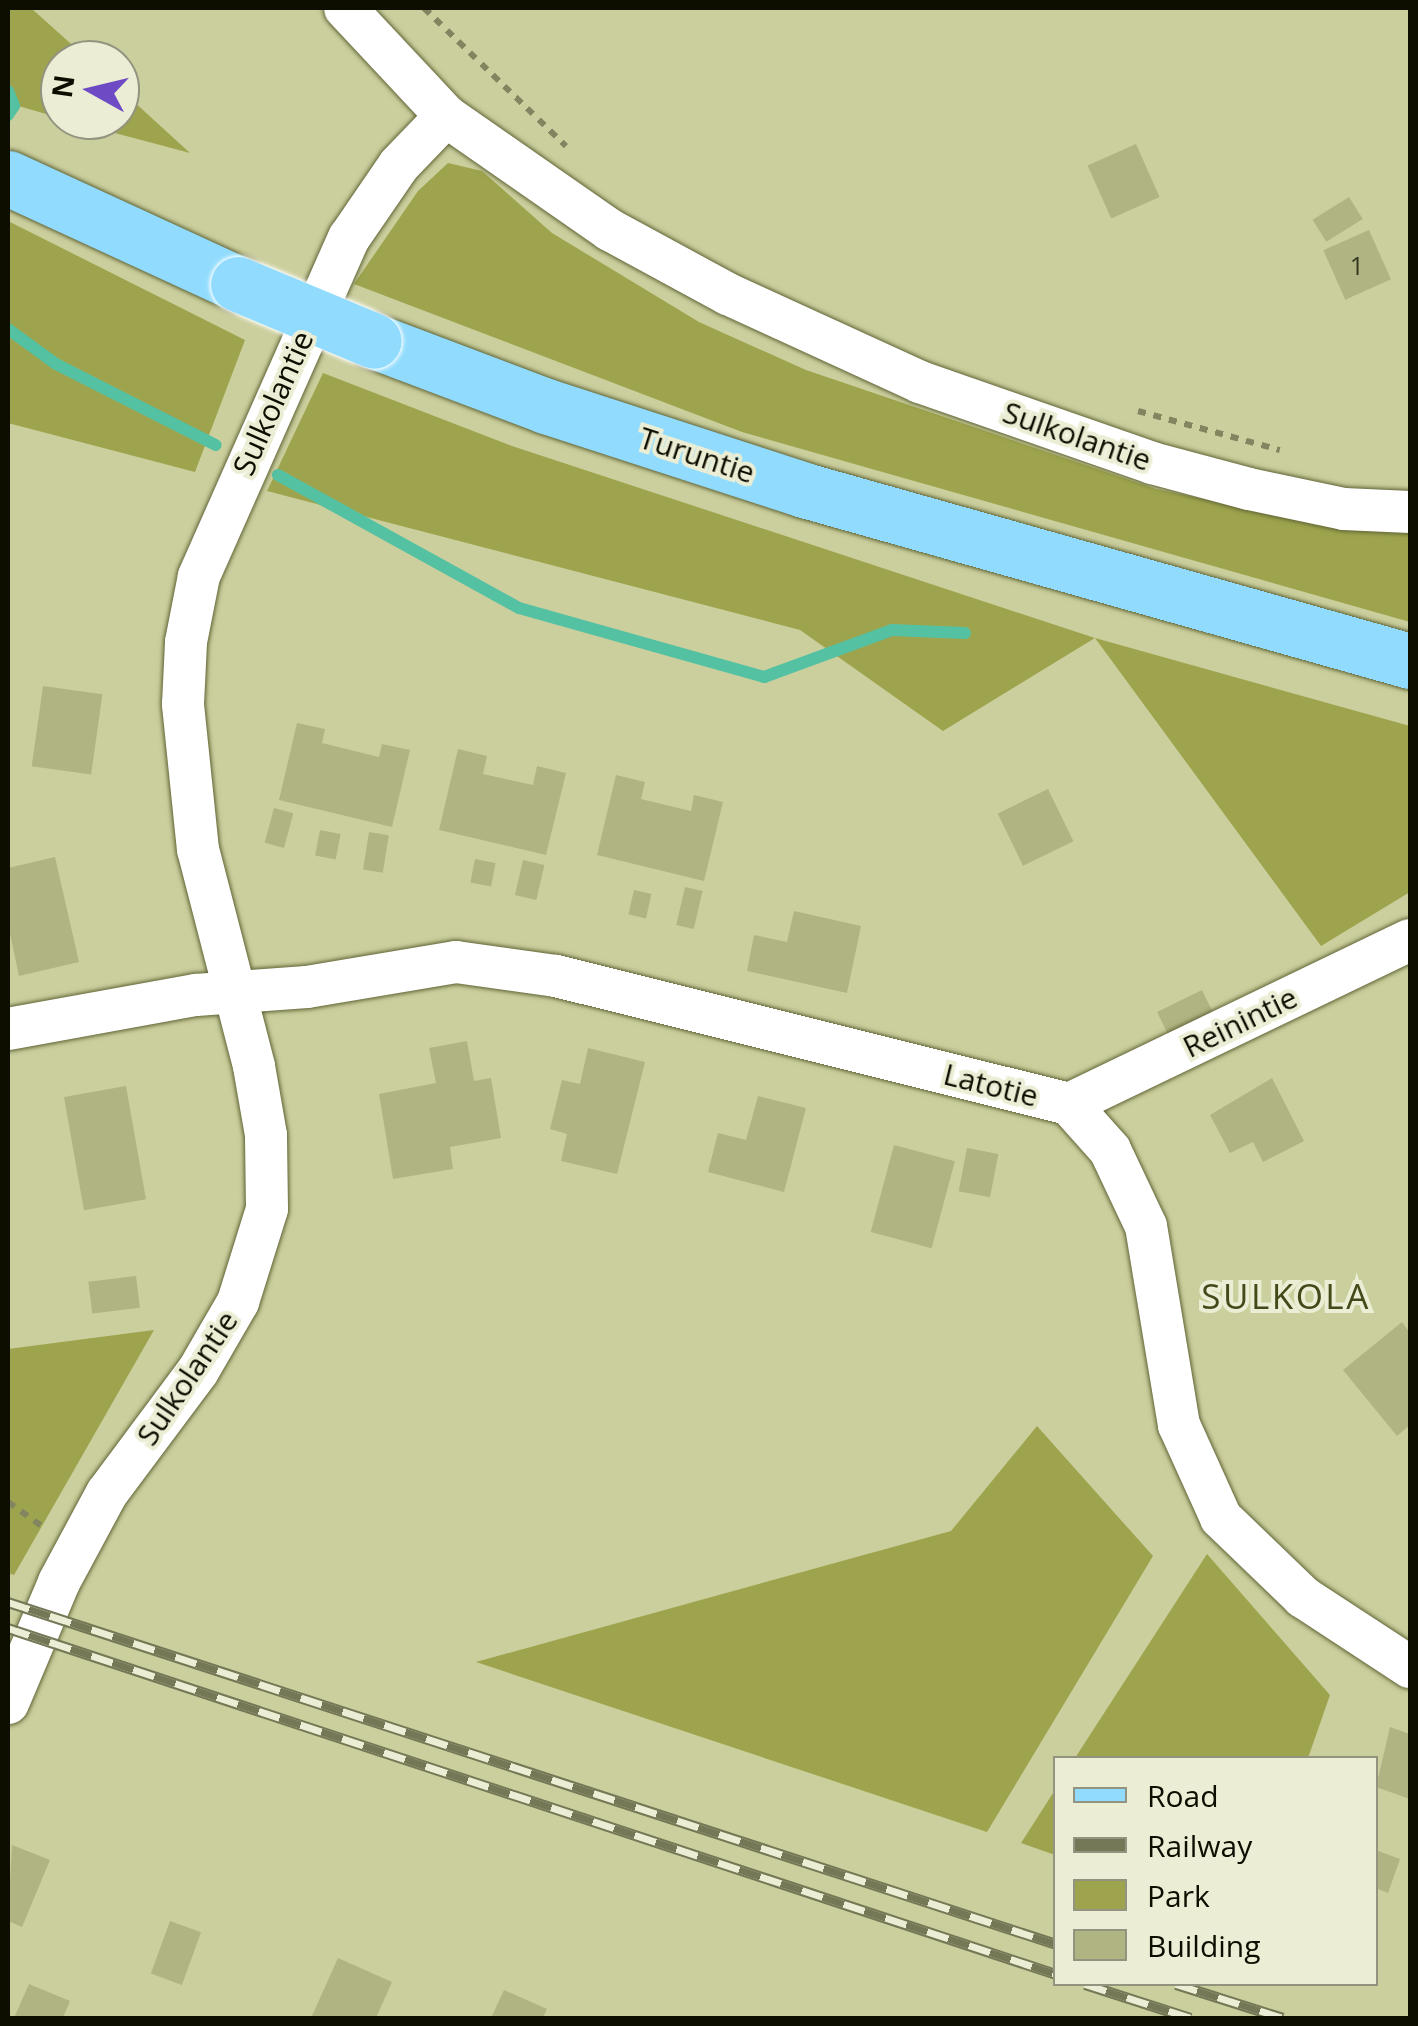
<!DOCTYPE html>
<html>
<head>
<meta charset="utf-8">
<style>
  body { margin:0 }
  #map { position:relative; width:1418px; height:2026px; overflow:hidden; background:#cbcf9d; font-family:"Open Sans",sans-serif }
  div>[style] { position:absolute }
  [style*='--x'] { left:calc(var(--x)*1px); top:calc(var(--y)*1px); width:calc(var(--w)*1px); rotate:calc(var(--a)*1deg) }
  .green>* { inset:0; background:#9ea44d }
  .stream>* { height:12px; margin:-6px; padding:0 6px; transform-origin:6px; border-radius:6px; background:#54c1a3 }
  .building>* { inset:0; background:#b0b482; transform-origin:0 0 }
  .path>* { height:6px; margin-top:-3px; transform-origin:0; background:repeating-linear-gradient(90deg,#828560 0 8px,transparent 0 16px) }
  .roads { filter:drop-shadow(0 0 2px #616436) drop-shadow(0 0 2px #616436) }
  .minor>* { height:42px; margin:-21px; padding:0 21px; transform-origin:21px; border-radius:21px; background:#fff }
  .major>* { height:55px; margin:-27.5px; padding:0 27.5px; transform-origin:27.5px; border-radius:27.5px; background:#91dcfe }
  .rail>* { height:11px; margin-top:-5.5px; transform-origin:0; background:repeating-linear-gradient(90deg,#ebeed4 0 22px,#757856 0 44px); box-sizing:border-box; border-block:2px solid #757856 }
  .bridges { filter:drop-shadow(0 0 2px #fff) drop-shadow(0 0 2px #fff) }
  .major-bridge>* { height:55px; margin:-27.5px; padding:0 27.5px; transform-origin:27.5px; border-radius:27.5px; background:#91dcfe }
  span { translate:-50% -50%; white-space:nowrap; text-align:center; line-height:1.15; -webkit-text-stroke:8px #ebeed4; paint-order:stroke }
  .number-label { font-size:25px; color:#363820 }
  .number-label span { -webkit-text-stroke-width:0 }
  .street-label { font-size:30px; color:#0d0e00 }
  .quarter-label { font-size:35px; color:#454819; letter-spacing:2.5px }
  .frame { position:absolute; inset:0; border:10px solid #0d0e00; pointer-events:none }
  .legend { position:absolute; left:1053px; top:1756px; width:325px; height:230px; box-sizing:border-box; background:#ebeed4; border:2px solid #92947f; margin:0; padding:12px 18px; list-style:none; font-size:30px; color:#0d0e00 }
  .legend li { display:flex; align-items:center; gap:20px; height:50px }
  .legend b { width:50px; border:2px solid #92947f }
  .north { position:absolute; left:40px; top:40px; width:100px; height:100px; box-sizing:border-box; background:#ebeed4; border:2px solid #92947f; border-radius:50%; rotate:278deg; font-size:28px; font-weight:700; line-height:40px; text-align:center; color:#0d0e00 }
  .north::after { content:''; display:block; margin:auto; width:35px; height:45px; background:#6e4bc4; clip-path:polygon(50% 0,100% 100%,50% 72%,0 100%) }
</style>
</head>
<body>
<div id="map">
  <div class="green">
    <div style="clip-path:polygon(8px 8px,31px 8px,89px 60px,60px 60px,60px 118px,8px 103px)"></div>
    <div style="clip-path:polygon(120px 89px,190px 153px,66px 120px,120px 120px)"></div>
    <div style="clip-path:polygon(448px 163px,482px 171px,552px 233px,699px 322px,806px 370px,1156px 489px,1348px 530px,1410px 531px,1410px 622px,742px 432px,354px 284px,418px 191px)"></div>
    <div style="clip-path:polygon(8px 221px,245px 340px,195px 472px,8px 423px)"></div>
    <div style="clip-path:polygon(323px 373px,512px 446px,1095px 638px,1410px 726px,1410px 892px,1321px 946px,1095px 638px,943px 731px,800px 630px,267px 491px)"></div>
    <div style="clip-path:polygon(154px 1330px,14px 1575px,8px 1573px,8px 1349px)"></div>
    <div style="clip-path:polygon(1037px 1426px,1153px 1556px,987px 1832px,476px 1662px,951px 1531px)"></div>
    <div style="clip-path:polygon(1207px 1554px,1330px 1695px,1308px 1758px,1075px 1758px)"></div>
    <div style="clip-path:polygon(1055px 1790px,1055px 1855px,1021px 1843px)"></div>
  </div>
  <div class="stream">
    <div style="--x:8;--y:91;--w:16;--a:68"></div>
    <div style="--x:14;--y:106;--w:11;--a:124"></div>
    <div style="--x:8;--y:329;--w:59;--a:36.1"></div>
    <div style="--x:56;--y:364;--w:179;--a:26.9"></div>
    <div style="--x:278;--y:475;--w:275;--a:28.9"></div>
    <div style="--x:519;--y:608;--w:255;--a:15.7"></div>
    <div style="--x:764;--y:677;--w:136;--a:-20.2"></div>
    <div style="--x:892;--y:630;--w:73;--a:2.4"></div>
  </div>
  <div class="building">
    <div style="left:1136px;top:144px;width:58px;height:53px;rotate:66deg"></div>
    <div style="left:1349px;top:197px;width:26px;height:43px;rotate:58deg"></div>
    <div style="left:1369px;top:230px;width:54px;height:50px;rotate:66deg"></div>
    <div style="left:43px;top:686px;width:60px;height:81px;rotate:8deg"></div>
    <div style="clip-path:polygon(297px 723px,325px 729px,322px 743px,379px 757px,382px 744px,410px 750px,392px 827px,279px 800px)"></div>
    <div style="clip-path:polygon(458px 749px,487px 756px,483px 774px,533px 785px,537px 766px,566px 773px,546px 855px,439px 830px)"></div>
    <div style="clip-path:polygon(616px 775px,645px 782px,641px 799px,691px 811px,694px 795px,723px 802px,704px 881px,597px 855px)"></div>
    <div style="left:1048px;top:789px;width:58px;height:56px;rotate:64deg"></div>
    <div style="left:274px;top:808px;width:20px;height:36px;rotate:15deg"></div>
    <div style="left:320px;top:830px;width:21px;height:26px;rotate:11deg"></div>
    <div style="left:369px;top:832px;width:20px;height:38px;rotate:9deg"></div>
    <div style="clip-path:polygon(55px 857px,79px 962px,19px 976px,8px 924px,8px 868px)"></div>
    <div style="left:475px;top:859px;width:21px;height:24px;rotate:11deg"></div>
    <div style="left:523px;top:860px;width:22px;height:36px;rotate:13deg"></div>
    <div style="left:685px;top:887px;width:18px;height:39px;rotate:13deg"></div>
    <div style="left:634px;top:890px;width:18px;height:25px;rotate:13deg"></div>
    <div style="clip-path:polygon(794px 911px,861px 926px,847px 993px,747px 971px,754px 935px,787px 942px)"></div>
    <div style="left:1202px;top:990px;width:28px;height:50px;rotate:64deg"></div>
    <div style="clip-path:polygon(467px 1041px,474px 1081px,491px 1078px,501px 1138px,450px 1147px,453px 1169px,393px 1179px,379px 1094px,436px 1083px,429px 1048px)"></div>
    <div style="clip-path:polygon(588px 1048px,645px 1062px,617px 1174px,561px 1161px,567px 1134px,550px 1129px,562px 1080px,580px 1084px)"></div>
    <div style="clip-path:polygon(1272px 1078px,1304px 1141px,1263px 1162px,1253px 1142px,1230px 1153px,1210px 1115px)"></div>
    <div style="left:126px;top:1086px;width:115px;height:63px;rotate:80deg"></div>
    <div style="clip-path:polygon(758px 1096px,806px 1108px,784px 1192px,708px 1172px,718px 1133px,746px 1140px)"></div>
    <div style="left:894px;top:1145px;width:63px;height:90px;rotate:15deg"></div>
    <div style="left:967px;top:1148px;width:32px;height:44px;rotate:11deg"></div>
    <div style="left:136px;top:1276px;width:32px;height:48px;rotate:83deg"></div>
    <div style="clip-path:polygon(1402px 1322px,1410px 1333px,1410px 1425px,1397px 1436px,1343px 1370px)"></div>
    <div style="clip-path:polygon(1390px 1727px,1410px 1734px,1410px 1799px,1376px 1787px)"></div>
    <div style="clip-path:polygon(12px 1845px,50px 1860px,22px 1927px,8px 1921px)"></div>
    <div style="clip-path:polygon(1376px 1850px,1400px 1859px,1388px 1893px,1376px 1888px)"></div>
    <div style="left:170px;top:1921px;width:33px;height:56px;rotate:20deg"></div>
    <div style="clip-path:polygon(338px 1958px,392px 1982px,376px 2018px,311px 2018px)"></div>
    <div style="clip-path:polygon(29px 1984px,70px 2001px,63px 2018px,14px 2018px)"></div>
    <div style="clip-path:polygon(504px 1990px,547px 2009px,543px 2018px,491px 2018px)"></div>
  </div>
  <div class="path">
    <div style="--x:424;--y:8;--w:198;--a:44.2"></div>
    <div style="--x:1138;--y:411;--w:147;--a:15.4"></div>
    <div style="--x:8;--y:1502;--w:43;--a:35.5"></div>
  </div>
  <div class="roads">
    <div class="minor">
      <div style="--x:345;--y:8;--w:148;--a:46.9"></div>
      <div style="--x:8;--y:1029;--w:191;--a:-10.3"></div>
      <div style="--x:196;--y:995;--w:111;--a:-4.1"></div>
      <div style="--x:307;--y:987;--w:151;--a:-9.5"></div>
      <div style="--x:456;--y:962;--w:101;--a:8"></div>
      <div style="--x:556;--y:976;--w:529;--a:14.01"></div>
      <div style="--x:1069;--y:1104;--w:62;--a:48.3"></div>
      <div style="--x:1110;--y:1150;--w:84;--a:64.7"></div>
      <div style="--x:1146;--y:1226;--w:202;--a:80.6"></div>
      <div style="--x:1179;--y:1425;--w:102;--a:65.7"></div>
      <div style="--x:1221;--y:1518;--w:114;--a:43.9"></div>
      <div style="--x:1303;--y:1597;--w:128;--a:33.2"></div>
      <div style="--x:1069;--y:1104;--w:378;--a:-25.7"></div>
      <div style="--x:8;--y:1703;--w:131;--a:-67.1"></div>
      <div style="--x:59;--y:1582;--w:101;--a:-61.7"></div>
      <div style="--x:107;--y:1493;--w:152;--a:-53.3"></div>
      <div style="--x:198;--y:1371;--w:80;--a:-59.9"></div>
      <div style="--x:238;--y:1302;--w:97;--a:-72.7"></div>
      <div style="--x:267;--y:1209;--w:74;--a:-90.8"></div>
      <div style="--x:266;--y:1135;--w:70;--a:-99.9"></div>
      <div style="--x:254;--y:1066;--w:223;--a:-104.5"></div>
      <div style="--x:198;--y:850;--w:147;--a:-95.9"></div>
      <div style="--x:183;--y:704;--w:62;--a:-87.2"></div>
      <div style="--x:186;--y:642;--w:67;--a:-78.9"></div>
      <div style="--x:199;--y:576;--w:370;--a:-66.1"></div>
      <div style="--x:349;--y:238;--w:88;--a:-55.6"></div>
      <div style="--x:399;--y:165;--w:68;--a:-46.2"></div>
      <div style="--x:446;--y:116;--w:200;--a:34.8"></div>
      <div style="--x:610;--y:230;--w:134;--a:28.5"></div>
      <div style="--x:728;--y:294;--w:211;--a:24.6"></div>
      <div style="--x:920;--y:382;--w:246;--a:19.2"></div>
      <div style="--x:1152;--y:463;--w:100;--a:15"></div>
      <div style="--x:1249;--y:489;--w:97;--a:11.9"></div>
      <div style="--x:1344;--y:509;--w:66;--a:2.6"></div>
    </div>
    <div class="major">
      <div style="--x:8;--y:178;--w:253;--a:24.7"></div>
      <div style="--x:374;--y:341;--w:184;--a:20.7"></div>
      <div style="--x:546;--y:406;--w:271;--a:18"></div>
      <div style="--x:804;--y:490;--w:630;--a:15.76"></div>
    </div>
  </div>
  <div class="rail">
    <div style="--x:8;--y:1602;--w:1102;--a:18.07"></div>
    <div style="--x:8;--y:1628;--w:1104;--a:18.27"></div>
    <div style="--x:1085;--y:1984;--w:111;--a:17.8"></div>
    <div style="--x:1176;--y:1984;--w:112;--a:17.6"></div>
  </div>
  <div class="bridges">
    <div class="major-bridge">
      <div style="--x:238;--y:284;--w:147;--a:22.7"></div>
    </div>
  </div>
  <div class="number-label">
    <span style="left:1357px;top:265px">1</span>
  </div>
  <div class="street-label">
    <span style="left:273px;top:403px;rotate:-66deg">Sulkolantie</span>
    <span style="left:1077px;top:436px;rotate:19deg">Sulkolantie</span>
    <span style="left:697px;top:455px;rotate:18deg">Turuntie</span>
    <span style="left:1240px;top:1022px;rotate:-26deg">Reinintie</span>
    <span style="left:991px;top:1085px;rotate:14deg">Latotie</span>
    <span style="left:187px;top:1378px;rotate:-56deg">Sulkolantie</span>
  </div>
  <div class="quarter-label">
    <span style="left:1286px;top:1296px">SULKOLA</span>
  </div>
  <div class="frame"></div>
  <ul class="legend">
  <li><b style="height:12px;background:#91dcfe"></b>Road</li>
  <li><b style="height:12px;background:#757856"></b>Railway</li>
  <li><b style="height:28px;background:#9ea44d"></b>Park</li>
  <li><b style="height:28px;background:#b0b482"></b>Building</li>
  </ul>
  <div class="north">N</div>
</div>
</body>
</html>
